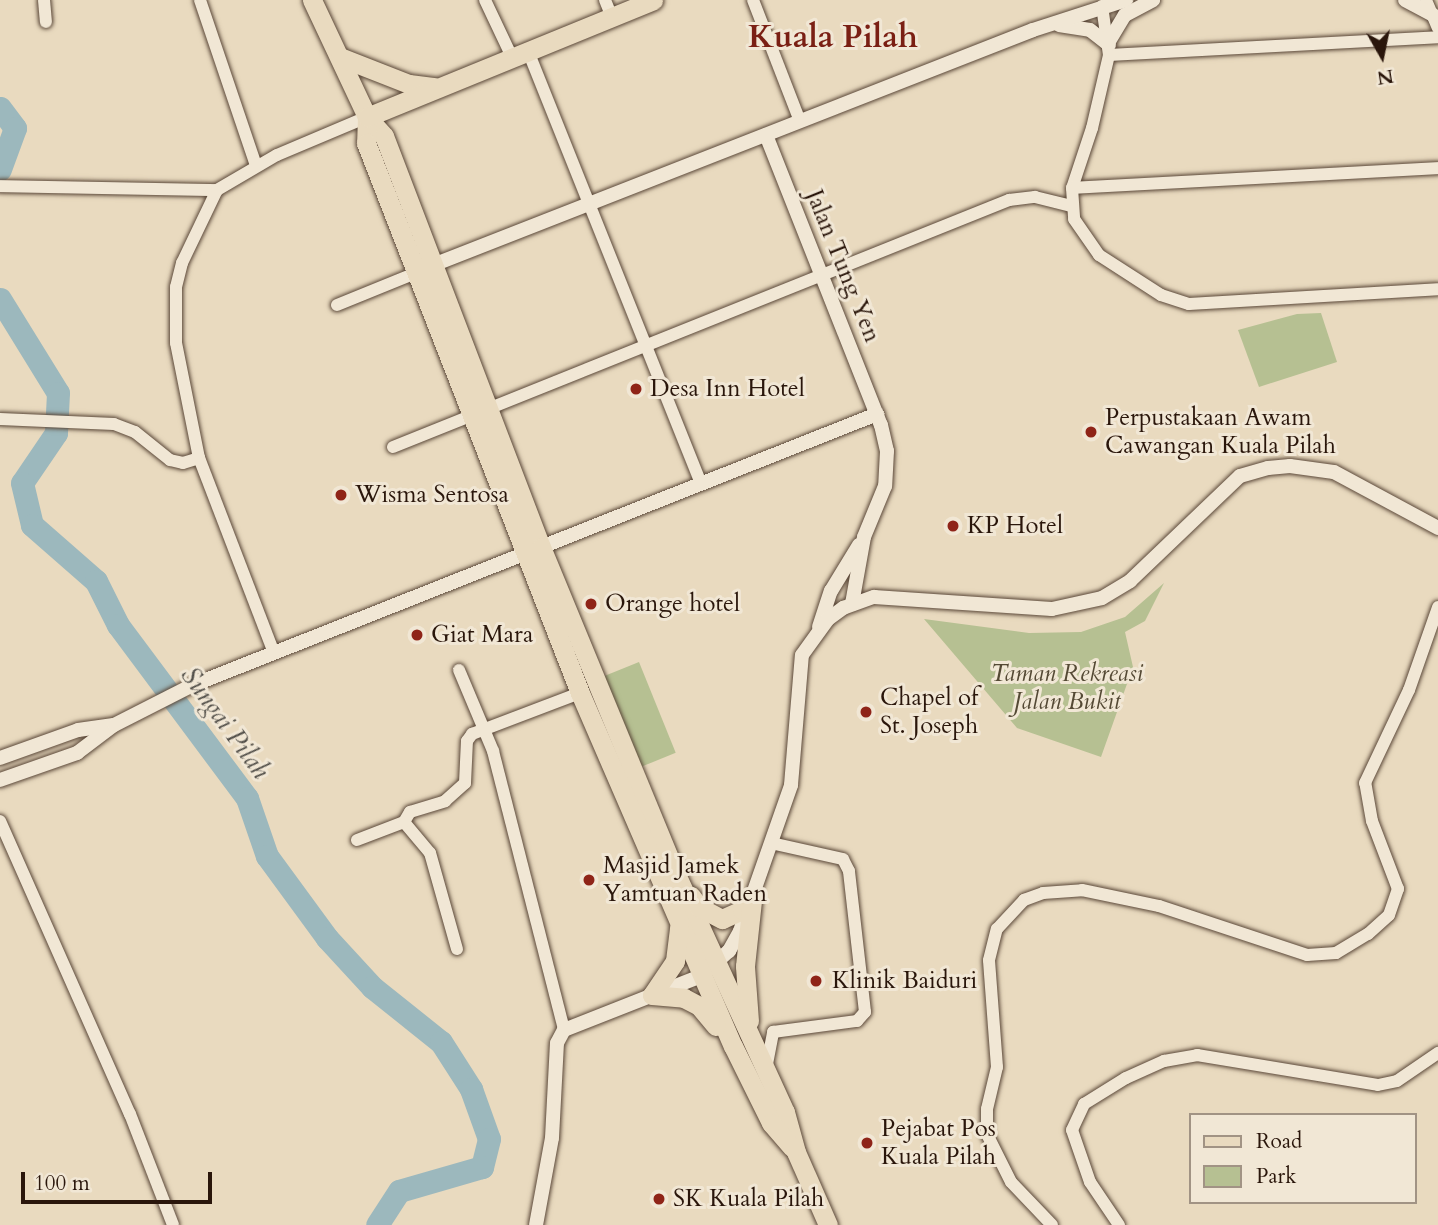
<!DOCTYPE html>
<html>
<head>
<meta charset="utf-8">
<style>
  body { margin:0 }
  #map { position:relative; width:1438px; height:1225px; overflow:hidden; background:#e9dabf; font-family:Cardo,serif }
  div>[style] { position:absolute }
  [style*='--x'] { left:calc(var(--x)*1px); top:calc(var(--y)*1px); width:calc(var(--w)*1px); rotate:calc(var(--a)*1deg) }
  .green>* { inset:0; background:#b6c092; transform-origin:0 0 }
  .river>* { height:23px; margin:-11.5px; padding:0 11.5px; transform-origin:11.5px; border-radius:11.5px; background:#9cb8bd }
  .roads { filter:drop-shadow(0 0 2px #5a4738) drop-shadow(0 0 2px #5a4738) }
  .minor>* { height:12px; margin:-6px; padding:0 6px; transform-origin:6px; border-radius:6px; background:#f1e7d5 }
  .tertiary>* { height:14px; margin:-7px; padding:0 7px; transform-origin:7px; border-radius:7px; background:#f1e7d5 }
  .primary>* { height:19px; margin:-9.5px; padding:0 9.5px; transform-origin:9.5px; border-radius:9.5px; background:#e9dabf }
  .trunk>* { height:19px; margin:-9.5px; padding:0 9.5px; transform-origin:9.5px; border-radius:9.5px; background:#e9dabf }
  .dots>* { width:19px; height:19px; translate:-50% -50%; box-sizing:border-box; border:4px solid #f1e7d5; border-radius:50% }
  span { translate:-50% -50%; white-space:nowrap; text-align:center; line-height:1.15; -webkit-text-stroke:6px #f1e7d5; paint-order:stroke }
  .street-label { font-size:24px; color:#2a160b }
  .poi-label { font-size:24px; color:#2a160b }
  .left { translate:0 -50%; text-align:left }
  .park-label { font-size:24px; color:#544934; font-style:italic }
  .water-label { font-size:26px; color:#524f49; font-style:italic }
  .district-label { font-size:32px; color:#7a1f14; font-weight:700 }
  .legend { position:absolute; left:1189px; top:1113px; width:228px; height:91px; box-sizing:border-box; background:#f1e7d5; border:2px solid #a19384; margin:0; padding:9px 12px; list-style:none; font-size:21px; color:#2a160b }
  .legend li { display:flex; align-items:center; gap:14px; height:35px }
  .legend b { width:35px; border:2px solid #a19384 }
  .north { position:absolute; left:1347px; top:21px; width:70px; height:70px; -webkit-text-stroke:5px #f1e7d5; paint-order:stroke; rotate:171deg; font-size:19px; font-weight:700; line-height:28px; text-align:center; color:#2a160b }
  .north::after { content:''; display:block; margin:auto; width:24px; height:32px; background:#2a160b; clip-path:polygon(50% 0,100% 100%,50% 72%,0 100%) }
  .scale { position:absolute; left:21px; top:1172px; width:191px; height:32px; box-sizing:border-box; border:4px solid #2a160b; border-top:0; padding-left:9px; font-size:21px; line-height:24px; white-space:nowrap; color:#2a160b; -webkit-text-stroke:5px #f1e7d5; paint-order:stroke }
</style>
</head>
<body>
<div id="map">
  <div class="green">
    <div style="clip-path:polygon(1321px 313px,1337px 362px,1259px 387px,1238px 330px,1297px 314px)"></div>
    <div style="clip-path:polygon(1164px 583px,1145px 621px,1125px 632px,1133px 667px,1101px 757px,1017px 728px,924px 619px,1029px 633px,1081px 632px,1125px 617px)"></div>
    <div style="left:639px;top:662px;width:98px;height:38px;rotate:68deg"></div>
  </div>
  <div class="river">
    <div style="--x:0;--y:108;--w:25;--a:53"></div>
    <div style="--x:15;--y:128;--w:44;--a:110.1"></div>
    <div style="--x:0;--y:299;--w:110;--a:58.3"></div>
    <div style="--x:58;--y:393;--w:40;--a:92.9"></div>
    <div style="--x:56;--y:433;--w:60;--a:124.2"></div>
    <div style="--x:22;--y:483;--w:43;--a:76.6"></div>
    <div style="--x:32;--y:525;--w:85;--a:41.2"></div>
    <div style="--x:96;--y:581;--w:49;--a:63.4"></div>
    <div style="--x:118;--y:625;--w:216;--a:53.3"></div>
    <div style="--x:247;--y:798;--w:61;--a:71"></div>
    <div style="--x:267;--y:856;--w:102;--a:53.8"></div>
    <div style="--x:327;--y:938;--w:67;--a:47.4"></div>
    <div style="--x:372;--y:987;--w:88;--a:38.6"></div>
    <div style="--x:441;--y:1042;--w:56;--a:57.4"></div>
    <div style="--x:471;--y:1089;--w:53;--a:70.2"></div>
    <div style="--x:489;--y:1139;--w:29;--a:104"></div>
    <div style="--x:482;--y:1167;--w:86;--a:163.9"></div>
    <div style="--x:399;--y:1191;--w:40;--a:122.9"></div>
  </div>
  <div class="roads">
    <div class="minor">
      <div style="--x:44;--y:0;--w:22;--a:85"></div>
      <div style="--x:200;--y:0;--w:174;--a:71.3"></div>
      <div style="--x:485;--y:0;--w:63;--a:64.7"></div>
      <div style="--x:605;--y:0;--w:18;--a:68"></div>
      <div style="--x:753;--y:0;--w:130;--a:68.8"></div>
      <div style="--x:1426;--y:0;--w:30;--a:67"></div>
      <div style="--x:1102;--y:6;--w:49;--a:81.9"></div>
      <div style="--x:1109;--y:55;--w:75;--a:103.1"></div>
      <div style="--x:1092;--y:128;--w:63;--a:108.4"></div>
      <div style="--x:1072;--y:188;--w:31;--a:86"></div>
      <div style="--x:1074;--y:219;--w:44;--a:55.2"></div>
      <div style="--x:1099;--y:255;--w:74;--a:32.8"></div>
      <div style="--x:1161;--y:295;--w:29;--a:18"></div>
      <div style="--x:1189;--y:304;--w:249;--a:-3.4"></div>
      <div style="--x:528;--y:51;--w:466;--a:68.2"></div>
      <div style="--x:1109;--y:55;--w:329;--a:-3.1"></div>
      <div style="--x:0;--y:186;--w:217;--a:1.1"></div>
      <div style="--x:1072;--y:188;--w:367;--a:-3.1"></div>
      <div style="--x:337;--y:305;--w:93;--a:-22.1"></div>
      <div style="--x:0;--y:419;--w:114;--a:2.5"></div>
      <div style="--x:114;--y:424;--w:22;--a:21"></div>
      <div style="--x:135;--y:432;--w:45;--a:38.7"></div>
      <div style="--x:170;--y:460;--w:13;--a:13"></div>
      <div style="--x:183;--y:463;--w:17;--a:-17"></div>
      <div style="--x:393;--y:447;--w:664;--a:-21.85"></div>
      <div style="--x:1009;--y:200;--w:26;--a:-7"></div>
      <div style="--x:1035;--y:197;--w:38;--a:14"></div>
      <div style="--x:274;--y:653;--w:209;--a:-111"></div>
      <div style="--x:199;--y:458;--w:117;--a:-101.3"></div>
      <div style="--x:176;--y:343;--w:56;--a:-90"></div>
      <div style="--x:176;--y:287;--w:25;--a:-76"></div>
      <div style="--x:182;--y:263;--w:81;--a:-64.4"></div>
      <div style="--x:217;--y:190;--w:69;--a:-30.3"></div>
      <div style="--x:277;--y:155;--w:98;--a:-22.9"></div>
      <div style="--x:459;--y:670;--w:88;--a:67.2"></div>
      <div style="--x:493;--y:751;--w:288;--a:75.7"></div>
      <div style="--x:0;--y:821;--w:321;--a:66.1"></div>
      <div style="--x:130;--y:1114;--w:119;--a:68.8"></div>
      <div style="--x:357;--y:840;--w:50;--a:-21"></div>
      <div style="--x:457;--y:949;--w:100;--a:-105.7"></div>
      <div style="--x:430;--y:853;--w:40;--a:-130"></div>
      <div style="--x:404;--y:822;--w:12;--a:-59"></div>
      <div style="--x:410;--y:812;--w:37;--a:-17"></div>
      <div style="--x:445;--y:801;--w:27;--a:-42"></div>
      <div style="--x:465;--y:783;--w:42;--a:-87.3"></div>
      <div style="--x:467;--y:741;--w:9;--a:-54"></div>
      <div style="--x:472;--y:734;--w:116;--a:-20.8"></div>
      <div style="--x:766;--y:1069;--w:38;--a:-79"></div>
      <div style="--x:773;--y:1032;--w:85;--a:-7.5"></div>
      <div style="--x:857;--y:1021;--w:12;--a:-48"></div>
      <div style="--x:865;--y:1012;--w:142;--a:-96.5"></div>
      <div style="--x:849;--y:871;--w:13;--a:-117"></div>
      <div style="--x:843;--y:859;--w:74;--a:-167.5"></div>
      <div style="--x:1052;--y:1225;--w:59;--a:-133.6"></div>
      <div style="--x:1011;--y:1182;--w:54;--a:-116.6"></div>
      <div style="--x:987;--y:1134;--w:25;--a:-90"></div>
      <div style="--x:987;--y:1109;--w:43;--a:-76.6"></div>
      <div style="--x:997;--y:1067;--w:107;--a:-94.3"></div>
      <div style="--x:989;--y:960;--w:32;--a:-76"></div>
      <div style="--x:997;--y:929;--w:40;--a:-47"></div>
      <div style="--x:1024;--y:900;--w:20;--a:-20"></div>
      <div style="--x:1043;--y:893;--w:39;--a:-4"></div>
      <div style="--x:1082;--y:890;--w:79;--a:11.7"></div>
      <div style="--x:1159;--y:906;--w:156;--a:18.3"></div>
      <div style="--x:1307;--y:955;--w:29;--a:-4"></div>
      <div style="--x:1336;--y:953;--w:37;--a:-31"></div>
      <div style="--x:1368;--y:934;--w:28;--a:-42"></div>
      <div style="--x:1389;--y:915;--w:28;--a:-71"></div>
      <div style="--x:1398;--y:889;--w:73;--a:-110.9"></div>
      <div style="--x:1372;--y:821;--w:39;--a:-100"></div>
      <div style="--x:1365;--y:783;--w:103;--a:-64.7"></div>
      <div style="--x:1409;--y:690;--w:88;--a:-70.7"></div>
      <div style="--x:1119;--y:1225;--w:52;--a:-124"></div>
      <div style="--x:1090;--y:1182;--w:55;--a:-109.1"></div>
      <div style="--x:1072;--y:1130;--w:29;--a:-65"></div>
      <div style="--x:1084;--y:1104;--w:49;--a:-31.8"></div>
      <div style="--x:1126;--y:1078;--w:42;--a:-24.1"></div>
      <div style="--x:1164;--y:1061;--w:34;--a:-10"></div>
      <div style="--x:1197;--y:1055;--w:183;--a:9.4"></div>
      <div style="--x:1378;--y:1085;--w:19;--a:-12"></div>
      <div style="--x:1397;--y:1081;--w:50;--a:-34.3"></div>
    </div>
    <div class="tertiary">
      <div style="--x:1405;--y:0;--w:32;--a:28"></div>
      <div style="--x:1059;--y:25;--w:31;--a:9"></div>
      <div style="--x:1090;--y:30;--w:24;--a:38"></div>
      <div style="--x:1108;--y:43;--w:33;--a:-59"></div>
      <div style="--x:1125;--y:15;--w:32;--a:-28"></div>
      <div style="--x:766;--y:135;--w:312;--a:68.4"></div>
      <div style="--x:881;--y:425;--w:27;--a:77"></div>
      <div style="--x:887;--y:451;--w:35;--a:93"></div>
      <div style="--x:885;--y:486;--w:55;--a:112.4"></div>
      <div style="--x:864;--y:537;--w:68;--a:100.2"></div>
      <div style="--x:433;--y:265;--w:644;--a:-21.39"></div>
      <div style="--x:1033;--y:30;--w:98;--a:-17.9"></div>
      <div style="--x:819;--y:627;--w:38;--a:-72"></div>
      <div style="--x:831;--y:591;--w:54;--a:-58.7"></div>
      <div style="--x:0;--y:758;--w:83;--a:-19.7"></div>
      <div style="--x:78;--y:730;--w:34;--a:-8"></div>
      <div style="--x:0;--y:780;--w:82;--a:-19.3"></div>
      <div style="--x:77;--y:753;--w:46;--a:-37.1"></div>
      <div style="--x:114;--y:725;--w:89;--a:-26.9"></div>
      <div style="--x:193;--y:685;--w:736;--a:-21.61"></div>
      <div style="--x:536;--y:1225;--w:88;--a:-79.6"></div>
      <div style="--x:552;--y:1138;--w:95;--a:-87"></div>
      <div style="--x:557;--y:1043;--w:15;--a:-62"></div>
      <div style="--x:564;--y:1030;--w:147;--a:-21.5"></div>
      <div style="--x:701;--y:976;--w:38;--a:-42"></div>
      <div style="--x:729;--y:951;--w:23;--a:-61"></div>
      <div style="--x:740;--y:931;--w:155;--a:-70.7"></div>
      <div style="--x:791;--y:785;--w:130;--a:-85.2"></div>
      <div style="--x:802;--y:655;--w:44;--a:-54.2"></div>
      <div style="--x:828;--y:619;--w:19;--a:-36"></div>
      <div style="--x:843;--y:608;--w:33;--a:-20"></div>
      <div style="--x:874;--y:597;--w:178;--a:3.9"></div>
      <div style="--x:1052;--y:609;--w:51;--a:-12.4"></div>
      <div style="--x:1102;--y:598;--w:33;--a:-31"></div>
      <div style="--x:1130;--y:581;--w:152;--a:-43.7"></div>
      <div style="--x:1240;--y:476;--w:29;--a:-16"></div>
      <div style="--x:1268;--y:468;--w:22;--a:-5"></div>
      <div style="--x:1290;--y:466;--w:44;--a:7.8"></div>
      <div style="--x:1334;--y:472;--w:118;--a:28.3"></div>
    </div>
    <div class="primary">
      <div style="--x:312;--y:0;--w:129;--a:64.8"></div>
      <div style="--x:367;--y:117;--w:25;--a:48"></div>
      <div style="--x:384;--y:136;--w:440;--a:69.1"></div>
      <div style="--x:541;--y:547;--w:354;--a:67.6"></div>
      <div style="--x:676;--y:874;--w:262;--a:65.4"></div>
      <div style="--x:785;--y:1112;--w:41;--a:74.6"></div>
      <div style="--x:796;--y:1152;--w:80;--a:66.3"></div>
      <div style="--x:367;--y:117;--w:26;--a:92"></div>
      <div style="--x:366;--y:143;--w:590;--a:68.74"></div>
      <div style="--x:580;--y:693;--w:385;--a:66.6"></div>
      <div style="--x:733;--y:1046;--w:86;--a:63.7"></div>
      <div style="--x:771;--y:1123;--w:32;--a:49"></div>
      <div style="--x:691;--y:896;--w:14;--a:54"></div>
      <div style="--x:699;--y:907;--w:26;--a:28"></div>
      <div style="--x:722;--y:919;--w:22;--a:-24"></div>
      <div style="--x:742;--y:910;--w:14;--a:-45"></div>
      <div style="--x:652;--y:995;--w:32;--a:5"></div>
      <div style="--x:684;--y:998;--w:17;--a:28"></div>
      <div style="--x:699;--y:1006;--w:26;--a:50"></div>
      <div style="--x:652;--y:995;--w:41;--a:-55.9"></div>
      <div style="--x:675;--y:961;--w:34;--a:-83"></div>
      <div style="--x:749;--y:1021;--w:55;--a:-94.2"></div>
      <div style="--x:745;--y:966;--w:66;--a:-83.9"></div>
    </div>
    <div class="trunk">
      <div style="--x:340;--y:57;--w:74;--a:21.4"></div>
      <div style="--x:409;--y:84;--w:26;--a:7"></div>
      <div style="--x:367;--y:117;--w:309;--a:-22.2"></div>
    </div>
  </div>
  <div class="dots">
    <div style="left:636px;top:389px;background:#8f2418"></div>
    <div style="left:1091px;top:432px;background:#8f2418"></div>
    <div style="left:341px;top:495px;background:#8f2418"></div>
    <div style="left:953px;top:526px;background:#8f2418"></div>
    <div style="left:591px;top:604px;background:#8f2418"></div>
    <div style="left:417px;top:635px;background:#8f2418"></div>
    <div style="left:866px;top:712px;background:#8f2418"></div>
    <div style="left:589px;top:880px;background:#8f2418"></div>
    <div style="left:816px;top:981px;background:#8f2418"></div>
    <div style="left:867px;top:1143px;background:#8f2418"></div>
    <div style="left:659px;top:1199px;background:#8f2418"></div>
  </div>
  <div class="street-label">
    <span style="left:843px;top:266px;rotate:68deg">Jalan Tung Yen</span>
  </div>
  <div class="poi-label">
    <span class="left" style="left:650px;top:389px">Desa Inn Hotel</span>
    <span class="left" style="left:1105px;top:432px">Perpustakaan Awam<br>Cawangan Kuala Pilah</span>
    <span class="left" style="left:355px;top:495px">Wisma Sentosa</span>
    <span class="left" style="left:967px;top:526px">KP Hotel</span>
    <span class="left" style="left:605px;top:604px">Orange hotel</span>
    <span class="left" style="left:431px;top:635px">Giat Mara</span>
    <span class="left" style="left:880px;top:712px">Chapel of<br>St. Joseph</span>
    <span class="left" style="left:603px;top:880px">Masjid Jamek<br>Yamtuan Raden</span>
    <span class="left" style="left:832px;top:981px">Klinik Baiduri</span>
    <span class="left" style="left:881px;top:1143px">Pejabat Pos<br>Kuala Pilah</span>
    <span class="left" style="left:673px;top:1199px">SK Kuala Pilah</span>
  </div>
  <div class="park-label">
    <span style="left:1067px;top:688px">Taman Rekreasi<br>Jalan Bukit</span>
  </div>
  <div class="water-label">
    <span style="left:225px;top:723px;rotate:54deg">Sungai Pilah</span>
  </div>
  <div class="district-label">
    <span style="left:833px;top:37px">Kuala Pilah</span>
  </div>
  <ul class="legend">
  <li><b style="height:9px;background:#e9dabf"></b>Road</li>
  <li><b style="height:19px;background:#b6c092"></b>Park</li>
  </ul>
  <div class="north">N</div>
  <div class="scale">100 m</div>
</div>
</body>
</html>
